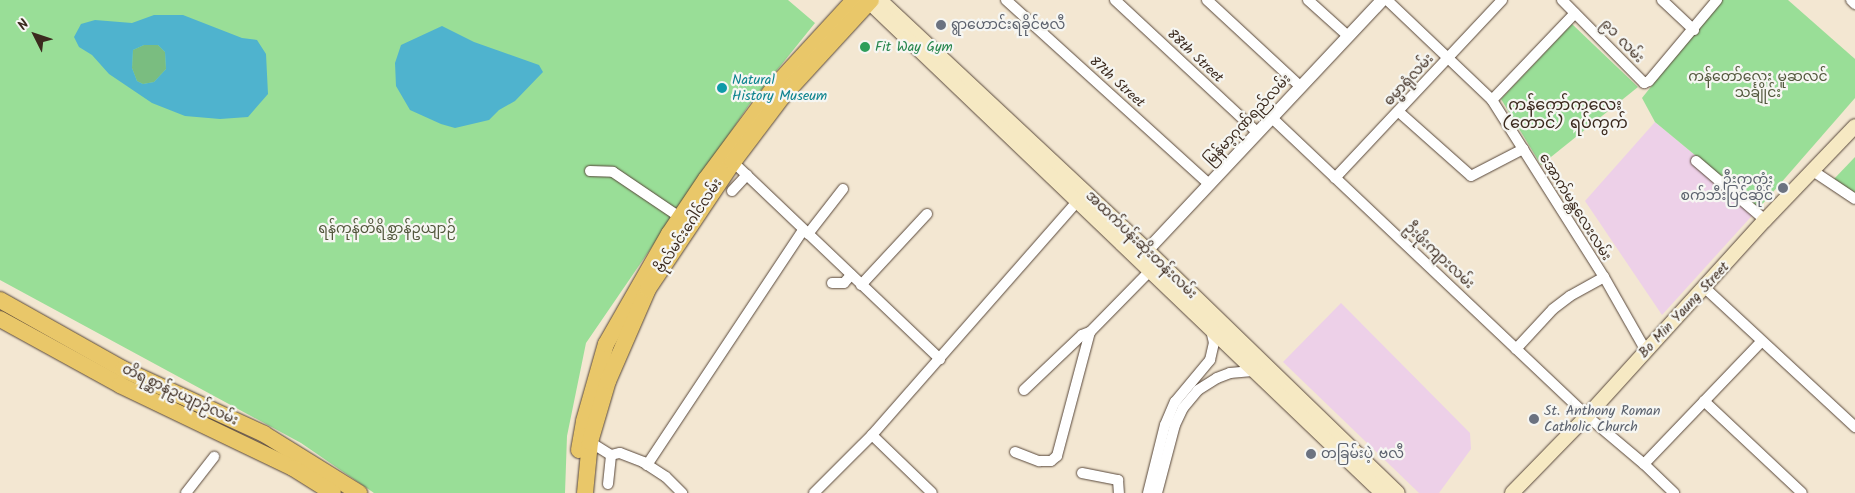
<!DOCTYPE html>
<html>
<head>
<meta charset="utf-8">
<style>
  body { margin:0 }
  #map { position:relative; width:1855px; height:493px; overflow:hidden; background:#f3e7d2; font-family:Kalam,"Noto Sans Myanmar",sans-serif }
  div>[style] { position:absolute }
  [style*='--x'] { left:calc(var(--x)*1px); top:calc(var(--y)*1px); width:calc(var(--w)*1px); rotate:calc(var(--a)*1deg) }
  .built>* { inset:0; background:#edd0e8 }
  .green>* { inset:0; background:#99de97 }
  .forest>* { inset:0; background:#7abd80 }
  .water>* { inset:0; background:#4fb3ce }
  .roads { filter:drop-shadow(0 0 1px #574639) drop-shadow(0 0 1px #574639) }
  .minor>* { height:10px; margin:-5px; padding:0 5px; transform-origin:5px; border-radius:5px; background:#fff }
  .tertiary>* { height:12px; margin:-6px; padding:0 6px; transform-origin:6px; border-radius:6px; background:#fff }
  .secondary>* { height:14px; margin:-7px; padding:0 7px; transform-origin:7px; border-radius:7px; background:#f6e9c3 }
  .primary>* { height:16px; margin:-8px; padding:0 8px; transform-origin:8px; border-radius:8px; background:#e9c769 }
  .dots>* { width:14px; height:14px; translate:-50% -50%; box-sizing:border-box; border:2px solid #f6f6f2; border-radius:50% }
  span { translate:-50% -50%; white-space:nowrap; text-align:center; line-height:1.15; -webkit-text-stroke:4.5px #f6f6f2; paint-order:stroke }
  .worship-label { font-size:14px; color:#5b616d }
  .left { translate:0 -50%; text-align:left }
  .right { translate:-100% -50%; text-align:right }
  .street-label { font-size:14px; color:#3b2a1e }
  .leisure-label { font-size:14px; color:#27864d }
  .park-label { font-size:14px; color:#52573c }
  .culture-label { font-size:14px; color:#0d838f }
  .quarter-label { font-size:16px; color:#3b2a1e }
  .north { position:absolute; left:10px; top:10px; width:50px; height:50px; -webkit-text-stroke:4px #f6f6f2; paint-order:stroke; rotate:311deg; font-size:14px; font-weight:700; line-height:20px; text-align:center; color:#3b2a1e }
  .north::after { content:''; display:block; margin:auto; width:18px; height:22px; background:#3b2a1e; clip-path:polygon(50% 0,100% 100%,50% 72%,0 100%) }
</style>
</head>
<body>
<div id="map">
  <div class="built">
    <div style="clip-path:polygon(1655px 122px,1759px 208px,1662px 315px,1585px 201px)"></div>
    <div style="clip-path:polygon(1341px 303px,1470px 433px,1471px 449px,1439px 493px,1419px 493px,1283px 362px)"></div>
  </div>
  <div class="green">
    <div style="clip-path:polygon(0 0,788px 0,815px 23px,749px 105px,586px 343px,567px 436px,565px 493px,374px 493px,301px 443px,0 280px)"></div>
    <div style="clip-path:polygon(1720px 0,1788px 0,1855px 59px,1855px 98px,1759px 208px,1655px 122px,1642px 98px)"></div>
    <div style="clip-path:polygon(1572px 24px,1638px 87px,1541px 165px,1501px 99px)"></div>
    <div style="clip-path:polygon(1855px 157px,1855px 193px,1834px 179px)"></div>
  </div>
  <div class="forest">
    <div style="clip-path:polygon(144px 45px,158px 45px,165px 52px,166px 69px,154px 82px,143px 84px,137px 81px,132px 68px,133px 50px)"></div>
  </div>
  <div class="water">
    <div style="clip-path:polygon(evenodd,154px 15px,183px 15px,242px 38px,257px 40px,266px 54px,268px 94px,248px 117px,220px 119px,185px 116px,152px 103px,109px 74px,92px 55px,79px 47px,74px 37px,81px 24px,95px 20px,132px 23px,154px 15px,144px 45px,158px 45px,165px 52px,166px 69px,154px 82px,143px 84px,137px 81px,132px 68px,133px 50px,144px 45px)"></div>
    <div style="clip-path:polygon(442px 26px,474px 42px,539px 65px,543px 72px,515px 101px,499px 110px,489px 120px,455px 128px,441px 124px,410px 110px,396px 86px,395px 63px,401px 45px)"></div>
  </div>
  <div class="roads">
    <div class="minor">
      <div style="--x:1006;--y:0;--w:274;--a:42.2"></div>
      <div style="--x:1115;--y:0;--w:194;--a:42.9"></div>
      <div style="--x:1207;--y:0;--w:127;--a:42.8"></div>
      <div style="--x:1308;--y:0;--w:54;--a:42"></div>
      <div style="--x:1387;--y:0;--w:145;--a:43.6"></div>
      <div style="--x:1492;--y:100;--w:209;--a:57.7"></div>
      <div style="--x:1604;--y:277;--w:85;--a:60.4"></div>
      <div style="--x:1562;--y:0;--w:117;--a:45.3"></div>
      <div style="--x:1644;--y:83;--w:5;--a:-22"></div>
      <div style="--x:1649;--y:81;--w:106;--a:-50"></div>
      <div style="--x:1662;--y:0;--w:44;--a:43.2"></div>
      <div style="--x:1851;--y:0;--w:6;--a:45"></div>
      <div style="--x:1492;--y:100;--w:120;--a:-46.3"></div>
      <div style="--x:1399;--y:112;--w:96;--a:41.6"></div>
      <div style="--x:1471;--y:176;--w:59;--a:-27.4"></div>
      <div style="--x:1271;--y:117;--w:435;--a:43.4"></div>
      <div style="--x:1587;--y:416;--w:75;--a:40.1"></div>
      <div style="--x:1644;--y:464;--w:42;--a:44"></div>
      <div style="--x:1696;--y:161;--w:91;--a:40.5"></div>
      <div style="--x:733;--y:162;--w:286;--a:43.6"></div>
      <div style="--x:590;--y:171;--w:23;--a:2"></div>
      <div style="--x:613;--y:172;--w:82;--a:34.1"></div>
      <div style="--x:1813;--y:171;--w:50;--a:33.7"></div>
      <div style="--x:1335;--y:178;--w:244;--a:-46.8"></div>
      <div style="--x:732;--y:191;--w:22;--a:-47"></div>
      <div style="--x:808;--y:234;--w:57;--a:-52.1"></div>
      <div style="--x:832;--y:283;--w:12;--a:0"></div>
      <div style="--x:844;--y:283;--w:11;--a:-49"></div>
      <div style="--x:861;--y:285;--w:97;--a:-47.1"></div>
      <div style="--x:1705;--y:288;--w:205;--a:42.8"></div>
      <div style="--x:1516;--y:349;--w:54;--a:-47.2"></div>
      <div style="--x:1553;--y:309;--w:21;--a:-37"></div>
      <div style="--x:1570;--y:296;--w:39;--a:-29"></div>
      <div style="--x:1024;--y:390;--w:80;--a:-43.5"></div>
      <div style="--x:1082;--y:335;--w:9;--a:-21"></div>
      <div style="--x:1704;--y:401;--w:134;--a:43.2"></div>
      <div style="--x:872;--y:435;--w:83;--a:44"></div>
      <div style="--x:590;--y:442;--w:25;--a:32"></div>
      <div style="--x:611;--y:455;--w:9;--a:-13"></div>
      <div style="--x:620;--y:453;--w:25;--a:21"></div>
      <div style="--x:643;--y:462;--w:27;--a:33"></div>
      <div style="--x:666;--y:477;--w:23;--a:45"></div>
      <div style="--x:1015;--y:452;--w:26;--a:21"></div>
      <div style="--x:1039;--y:461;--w:12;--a:0"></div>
      <div style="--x:1051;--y:461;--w:8;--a:-40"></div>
      <div style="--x:1057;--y:456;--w:128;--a:-75.1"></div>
      <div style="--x:1090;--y:332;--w:84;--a:-45.5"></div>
      <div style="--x:1644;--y:464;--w:170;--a:-46.2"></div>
      <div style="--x:647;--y:465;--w:282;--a:-56.4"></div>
      <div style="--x:1082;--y:473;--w:37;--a:11"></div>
      <div style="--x:1118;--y:480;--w:13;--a:86"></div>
      <div style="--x:608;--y:484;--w:29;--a:-84"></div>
      <div style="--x:186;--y:493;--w:46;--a:-52.1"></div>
      <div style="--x:814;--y:493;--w:82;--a:-45"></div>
      <div style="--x:872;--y:435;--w:310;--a:-48.7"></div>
      <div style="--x:1148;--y:493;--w:70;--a:-76"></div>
      <div style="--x:1165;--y:425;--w:25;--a:-67"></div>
      <div style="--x:1175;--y:402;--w:55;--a:-50.2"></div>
      <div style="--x:1210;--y:360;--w:17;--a:-77"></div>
      <div style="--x:1214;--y:343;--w:13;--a:-103"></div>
      <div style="--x:1157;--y:493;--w:70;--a:-75.2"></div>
      <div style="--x:1175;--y:425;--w:19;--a:-65"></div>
      <div style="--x:1183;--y:408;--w:23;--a:-50"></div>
      <div style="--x:1198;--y:390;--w:22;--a:-32"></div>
      <div style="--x:1217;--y:378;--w:14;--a:-21"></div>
      <div style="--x:1230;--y:373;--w:25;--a:-5"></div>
    </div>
    <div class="tertiary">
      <div style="--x:1141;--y:257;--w:352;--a:-46.8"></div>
    </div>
    <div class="secondary">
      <div style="--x:880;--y:0;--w:366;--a:43.1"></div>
      <div style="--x:1147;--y:250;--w:349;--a:44.1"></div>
      <div style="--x:871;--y:4;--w:707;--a:43.74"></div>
      <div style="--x:1512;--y:493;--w:107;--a:-45.8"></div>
      <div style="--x:1587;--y:416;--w:265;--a:-47.8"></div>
      <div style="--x:1765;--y:220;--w:130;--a:-46.2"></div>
    </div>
    <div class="primary">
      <div style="--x:0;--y:300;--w:141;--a:29.3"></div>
      <div style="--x:123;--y:369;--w:155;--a:24.7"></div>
      <div style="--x:264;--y:434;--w:112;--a:31.8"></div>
      <div style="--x:0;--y:319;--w:137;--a:28.8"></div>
      <div style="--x:120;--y:385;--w:192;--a:25.6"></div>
      <div style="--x:293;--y:468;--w:47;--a:32"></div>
      <div style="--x:579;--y:450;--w:29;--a:-80"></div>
      <div style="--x:584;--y:421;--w:80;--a:-74.1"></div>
      <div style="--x:606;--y:344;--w:127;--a:-60.2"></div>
      <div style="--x:669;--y:234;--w:66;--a:-56.1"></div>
      <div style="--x:706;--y:179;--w:116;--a:-53.4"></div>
      <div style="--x:775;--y:86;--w:117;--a:-47.4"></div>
      <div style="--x:585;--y:493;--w:51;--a:-84.4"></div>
      <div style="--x:590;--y:442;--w:64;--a:-73.6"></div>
      <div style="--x:608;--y:381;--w:100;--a:-66.5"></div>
      <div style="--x:648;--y:289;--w:153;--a:-56.2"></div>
      <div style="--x:733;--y:162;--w:83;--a:-52.9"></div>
      <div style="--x:783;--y:96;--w:130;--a:-47.5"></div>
    </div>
  </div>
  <div class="dots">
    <div style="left:941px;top:25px;background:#6b7280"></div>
    <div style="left:865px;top:47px;background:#2e9e5b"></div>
    <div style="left:722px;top:88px;background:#0f9aa8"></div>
    <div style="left:1783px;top:188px;background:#6b7280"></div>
    <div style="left:1534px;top:419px;background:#6b7280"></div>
    <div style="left:1311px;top:454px;background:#6b7280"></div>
  </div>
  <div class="worship-label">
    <span class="left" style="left:951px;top:25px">ရွာဟောင်းရခိုင်ဗလီ</span>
    <span class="right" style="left:1773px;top:188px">ဦးကတုံး<br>စက်ဘီးပြင်ဆိုင်</span>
    <span class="left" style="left:1544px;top:419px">St. Anthony Roman<br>Catholic Church</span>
    <span class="left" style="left:1321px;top:454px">တခြမ်းပဲ့ ဗလီ</span>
  </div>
  <div class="street-label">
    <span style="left:1622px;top:41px;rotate:46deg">၉၁ လမ်း</span>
    <span style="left:1195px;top:56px;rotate:43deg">88th Street</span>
    <span style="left:1409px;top:80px;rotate:-47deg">ဓမ္မာရုံလမ်း</span>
    <span style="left:1117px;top:82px;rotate:42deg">87th Street</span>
    <span style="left:1248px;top:120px;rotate:-47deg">မြန်မာ့ဂုဏ်ရည်လမ်း</span>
    <span style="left:1575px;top:207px;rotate:58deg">အောက်မန္တလေးလမ်း</span>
    <span style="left:689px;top:226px;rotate:-57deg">ဗိုလ်မင်းဂေါင်လမ်း</span>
    <span style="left:1141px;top:245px;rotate:44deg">အထက်ပန်းဆိုးတန်းလမ်း</span>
    <span style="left:1439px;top:256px;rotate:43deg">ဦးဖိုးကျားလမ်း</span>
    <span style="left:1684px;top:310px;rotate:-47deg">Bo Min Yaung Street</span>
    <span style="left:180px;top:395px;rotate:25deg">တိရစ္ဆာန်ဥယျာဉ်လမ်း</span>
  </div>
  <div class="leisure-label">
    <span class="left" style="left:875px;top:47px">Fit Way Gym</span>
  </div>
  <div class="park-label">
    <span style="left:1758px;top:85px">ကန်တော်လေး မူဆလင်<br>သင်္ချိုင်း</span>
    <span style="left:387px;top:229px">ရန်ကုန်တိရိစ္ဆာန်ဥယျာဉ်</span>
  </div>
  <div class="culture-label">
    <span class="left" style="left:732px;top:88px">Natural<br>History Museum</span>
  </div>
  <div class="quarter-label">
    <span style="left:1565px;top:115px">ကန်တော်ကလေး<br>(တောင်) ရပ်ကွက်</span>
  </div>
  <div class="north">N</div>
</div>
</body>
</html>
